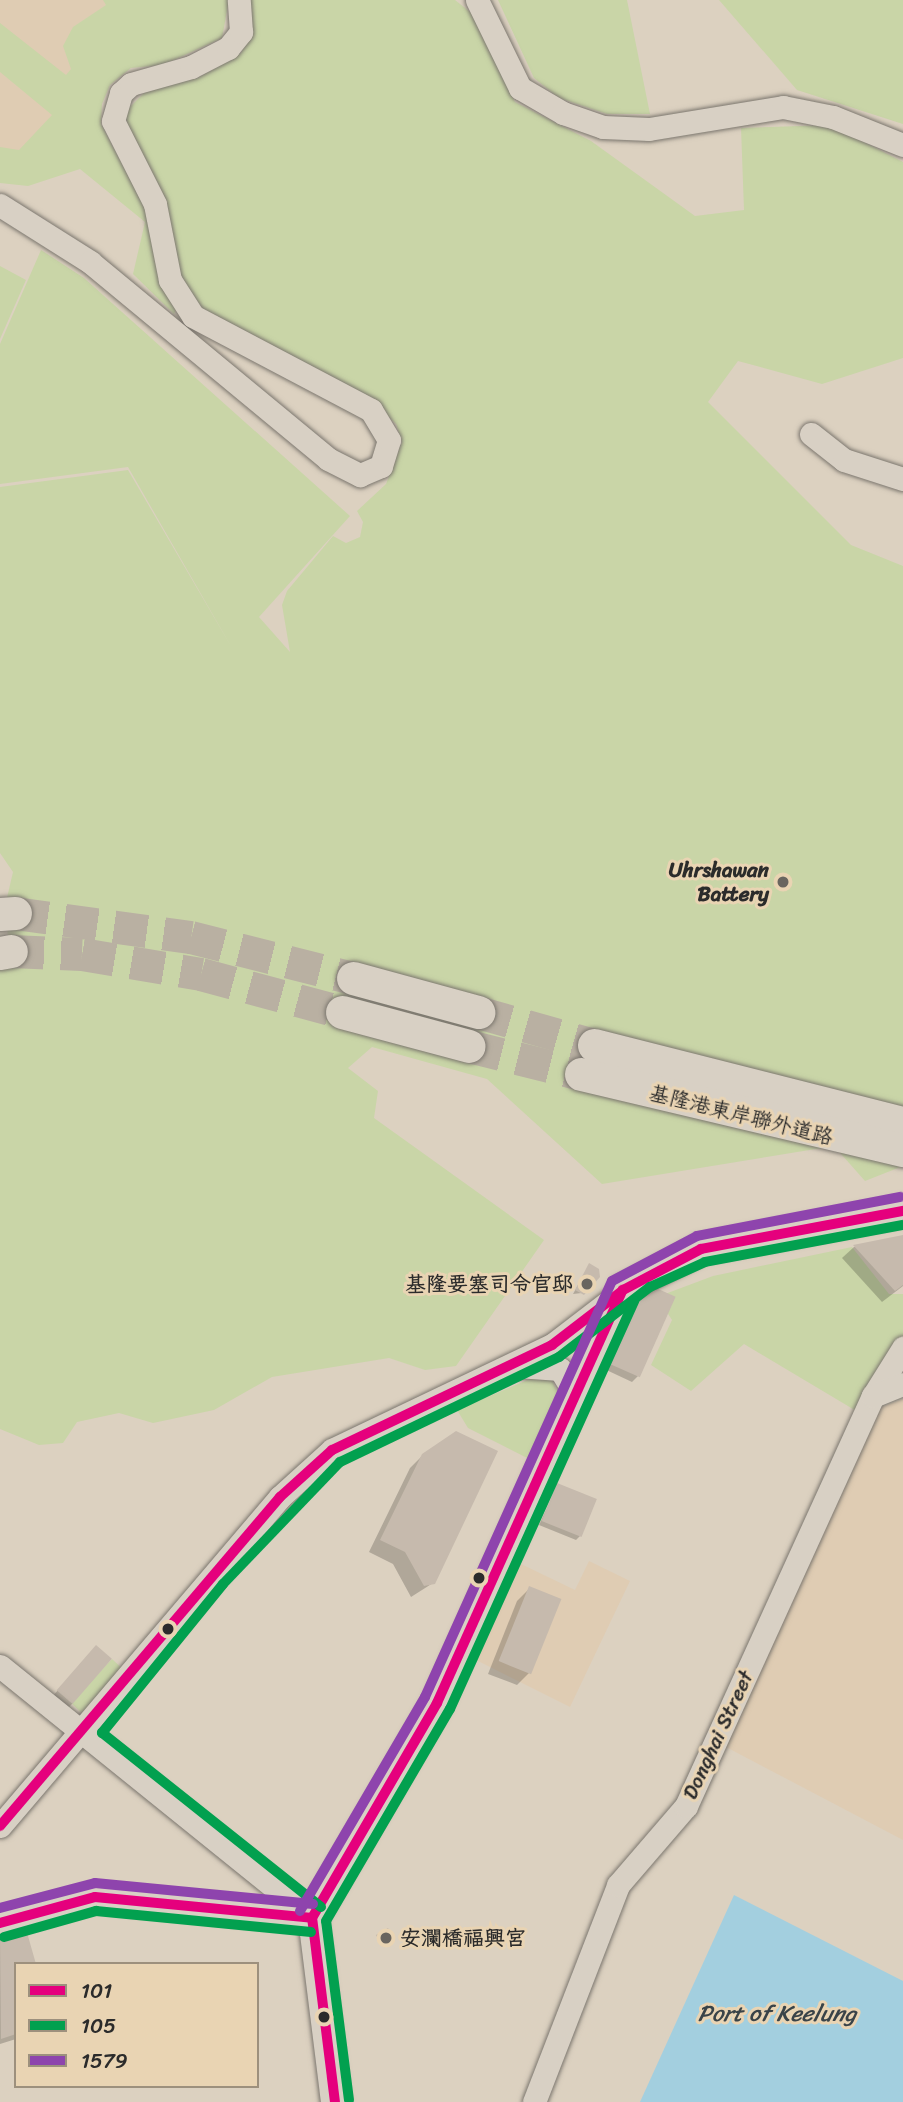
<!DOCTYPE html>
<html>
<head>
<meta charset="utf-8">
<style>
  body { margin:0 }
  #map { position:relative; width:903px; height:2102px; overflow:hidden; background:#dcd1c0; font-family:Sriracha,"LXGW WenKai TC",sans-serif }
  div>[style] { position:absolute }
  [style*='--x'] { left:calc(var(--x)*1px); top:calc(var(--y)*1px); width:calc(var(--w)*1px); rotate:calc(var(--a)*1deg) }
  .built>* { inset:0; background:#dfccb3 }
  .green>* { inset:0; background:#c9d5a7; transform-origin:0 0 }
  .water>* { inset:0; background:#a3cfdf }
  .shadow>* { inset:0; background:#0003 }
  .building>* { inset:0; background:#c6baad; transform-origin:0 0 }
  .highway-tunnel>* { height:33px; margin-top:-16.5px; transform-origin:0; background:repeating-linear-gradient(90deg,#b9b0a2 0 33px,transparent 0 50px) }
  .roads { filter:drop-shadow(0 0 2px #7b766e) drop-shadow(0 0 2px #7b766e) }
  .minor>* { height:23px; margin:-11.5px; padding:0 11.5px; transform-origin:11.5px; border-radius:11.5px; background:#d8d0c4 }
  .major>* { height:28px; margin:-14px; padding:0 14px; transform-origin:14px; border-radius:14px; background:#d8d0c4 }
  .highway>* { height:33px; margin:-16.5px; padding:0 16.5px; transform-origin:16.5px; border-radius:16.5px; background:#d8d0c4 }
  .bus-1>* { height:10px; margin:-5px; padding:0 5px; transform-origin:5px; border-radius:5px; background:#e5007d }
  .bus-2>* { height:10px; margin:-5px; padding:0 5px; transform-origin:5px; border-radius:5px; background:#02a04f }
  .bus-3>* { height:10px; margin:-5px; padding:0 5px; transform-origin:5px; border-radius:5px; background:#8e44ad }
  .dots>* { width:19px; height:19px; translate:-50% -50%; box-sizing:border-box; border:4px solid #e9d4b3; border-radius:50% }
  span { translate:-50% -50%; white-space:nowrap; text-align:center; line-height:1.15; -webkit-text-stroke:6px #e9d4b3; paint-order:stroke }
  .poi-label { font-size:21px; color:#2b2b2b; font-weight:700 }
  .right { translate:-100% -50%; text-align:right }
  .left { translate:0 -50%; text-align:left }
  .street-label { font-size:21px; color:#2b2b2b }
  .water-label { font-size:23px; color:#394348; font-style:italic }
  .legend { position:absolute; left:14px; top:1962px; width:245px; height:126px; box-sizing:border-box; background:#e9d4b3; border:2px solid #9d907d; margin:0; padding:9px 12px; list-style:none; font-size:21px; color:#2b2b2b }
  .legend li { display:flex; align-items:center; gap:14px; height:35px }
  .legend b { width:35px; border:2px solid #9d907d }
</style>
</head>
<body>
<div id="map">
  <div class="built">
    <div style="clip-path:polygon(0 0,210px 0,0 170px)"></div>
    <div style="clip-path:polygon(903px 1399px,903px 1840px,726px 1747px,881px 1407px)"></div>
    <div style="clip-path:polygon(589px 1561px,630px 1581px,570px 1707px,474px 1659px,521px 1564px,575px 1590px)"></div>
  </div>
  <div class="green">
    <div style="clip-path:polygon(103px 0,229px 0,222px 38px,163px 65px,131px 68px,110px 85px,102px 104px,101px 124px,152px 221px,178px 306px,174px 314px,133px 274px,145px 222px,80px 169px,28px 186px,0 183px,0 147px,19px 150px,52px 115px,0 72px,0 23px,66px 75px,71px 69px,63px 46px,73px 27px,106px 5px)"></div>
    <div style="clip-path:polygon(248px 0,455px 0,474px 15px,515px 102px,591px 141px,695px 216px,744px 210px,741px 128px,831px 125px,903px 162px,903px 358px,822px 384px,738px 361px,708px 402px,851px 545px,903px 566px,903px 1166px,865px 1181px,834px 1146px,602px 1184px,487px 1079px,372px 1047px,348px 1068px,378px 1091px,374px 1118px,544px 1240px,456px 1366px,425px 1370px,389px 1358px,272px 1377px,214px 1410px,153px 1423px,119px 1413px,77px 1422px,63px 1443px,39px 1445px,0 1429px,0 967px,9px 957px,6px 902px,13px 872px,0 853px,0 487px,128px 470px,232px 648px,128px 467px,0 484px,0 344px,41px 250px,84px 278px,350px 516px,259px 617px,290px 652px,282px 605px,287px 591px,333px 536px,346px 543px,360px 537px,363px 522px,357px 511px,386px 484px,402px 442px,396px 424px,365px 394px,282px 359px,197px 308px,178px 277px,166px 203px,127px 126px,126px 111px,149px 88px,198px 78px,241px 53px,252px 33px)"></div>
    <div style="clip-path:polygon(498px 0,627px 0,650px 114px,607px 114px,559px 98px,534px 78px)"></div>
    <div style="clip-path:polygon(719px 0,903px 0,903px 124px,797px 90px)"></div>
    <div style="clip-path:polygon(0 266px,26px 280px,0 339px)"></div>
    <div style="clip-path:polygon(852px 1247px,889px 1294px,903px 1294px,903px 1339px,858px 1412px,744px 1344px,691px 1391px,651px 1365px,672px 1320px,657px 1297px,713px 1276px)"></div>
    <div style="clip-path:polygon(537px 1376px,551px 1378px,558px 1394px,529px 1459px,468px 1428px,457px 1410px)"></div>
    <div style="left:112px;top:1659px;width:16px;height:60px;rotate:43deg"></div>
  </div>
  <div class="water">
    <div style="clip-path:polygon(734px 1895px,903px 1981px,903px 2102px,640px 2102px)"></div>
  </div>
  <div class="shadow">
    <div style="clip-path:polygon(903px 1237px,903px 1286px,882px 1302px,842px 1258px,854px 1247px)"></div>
    <div style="clip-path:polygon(589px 1266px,597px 1270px,590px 1292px,573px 1294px)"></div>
    <div style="clip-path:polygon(641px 1283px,638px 1376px,632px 1382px,600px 1367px)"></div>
    <div style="clip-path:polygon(423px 1455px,433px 1583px,411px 1597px,393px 1564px,369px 1552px,410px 1468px)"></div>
    <div style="clip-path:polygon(558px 1485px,580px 1536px,576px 1540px,539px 1525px)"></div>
    <div style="clip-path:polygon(529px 1589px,529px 1673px,517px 1685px,488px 1674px,517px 1601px)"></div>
    <div style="clip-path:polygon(90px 1653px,72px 1704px,66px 1710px,52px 1697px)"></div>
    <div style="clip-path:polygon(25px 1932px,16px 1964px,16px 2039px,0 2044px,0 1939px)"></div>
  </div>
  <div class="building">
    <div style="clip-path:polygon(903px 1235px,903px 1285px,895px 1291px,853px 1245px)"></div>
    <div style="clip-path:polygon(589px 1263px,599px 1269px,600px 1277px,584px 1295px,575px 1290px)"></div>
    <div style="left:640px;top:1281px;width:39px;height:88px;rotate:24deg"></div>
    <div style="clip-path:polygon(456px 1431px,498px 1451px,435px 1584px,424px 1586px,405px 1552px,380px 1540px,422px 1454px)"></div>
    <div style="left:557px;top:1483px;width:43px;height:41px;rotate:22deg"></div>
    <div style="left:529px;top:1586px;width:35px;height:81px;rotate:22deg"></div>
    <div style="left:96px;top:1645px;width:21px;height:60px;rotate:41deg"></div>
    <div style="left:388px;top:1928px;width:14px;height:14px;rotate:60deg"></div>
    <div style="clip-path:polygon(26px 1929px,36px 1964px,16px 1964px,16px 2034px,1px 2039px,0 1937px)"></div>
  </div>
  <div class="highway-tunnel">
    <div style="--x:15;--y:913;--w:178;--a:7.8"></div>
    <div style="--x:191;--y:937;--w:167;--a:14.2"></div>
    <div style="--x:11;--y:951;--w:71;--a:2.4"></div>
    <div style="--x:82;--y:954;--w:121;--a:9.5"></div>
    <div style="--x:201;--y:974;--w:146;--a:15.1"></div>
    <div style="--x:478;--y:1012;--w:121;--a:15.9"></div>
    <div style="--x:469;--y:1046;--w:115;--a:14"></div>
  </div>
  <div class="roads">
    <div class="minor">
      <div style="--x:477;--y:0;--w:98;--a:64"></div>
      <div style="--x:520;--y:88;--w:50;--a:30.2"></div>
      <div style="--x:563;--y:113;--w:42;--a:19.3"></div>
      <div style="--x:603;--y:127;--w:46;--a:2.5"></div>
      <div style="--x:649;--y:129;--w:136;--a:-9.3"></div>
      <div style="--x:783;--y:107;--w:51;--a:11.3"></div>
      <div style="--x:833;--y:117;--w:75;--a:21.8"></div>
      <div style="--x:0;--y:205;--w:107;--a:32.3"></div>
      <div style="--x:90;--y:262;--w:309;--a:39.6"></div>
      <div style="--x:328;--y:459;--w:36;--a:27"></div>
      <div style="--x:360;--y:475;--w:23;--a:-23"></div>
      <div style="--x:381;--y:466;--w:27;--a:-73"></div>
      <div style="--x:389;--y:440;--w:35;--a:-121"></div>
      <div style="--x:371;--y:410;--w:201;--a:-152.2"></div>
      <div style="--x:193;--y:316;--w:43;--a:-122.6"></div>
      <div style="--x:170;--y:280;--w:77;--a:-101.2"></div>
      <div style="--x:155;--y:204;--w:93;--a:-116.8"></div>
      <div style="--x:113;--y:121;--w:29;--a:-74"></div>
      <div style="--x:121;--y:93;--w:13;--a:-42"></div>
      <div style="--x:131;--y:84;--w:62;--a:-15.8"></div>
      <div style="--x:191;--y:67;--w:42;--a:-27.2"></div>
      <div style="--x:228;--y:48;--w:21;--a:-51"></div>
      <div style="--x:241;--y:32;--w:32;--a:-94"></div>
      <div style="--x:811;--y:434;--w:42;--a:38.2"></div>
      <div style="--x:844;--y:460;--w:62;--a:17.9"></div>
      <div style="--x:517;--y:1366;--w:43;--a:4"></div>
      <div style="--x:560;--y:1369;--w:31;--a:59"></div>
      <div style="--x:873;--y:1396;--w:57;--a:-58"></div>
      <div style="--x:0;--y:1666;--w:401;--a:38.9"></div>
      <div style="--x:0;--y:1826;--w:432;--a:-49.6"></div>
      <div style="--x:280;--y:1497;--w:70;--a:-42.1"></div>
      <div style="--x:332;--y:1450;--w:244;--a:-25.5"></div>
      <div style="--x:552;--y:1345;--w:87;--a:-37.5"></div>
      <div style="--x:0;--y:1923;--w:98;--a:-15.3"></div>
      <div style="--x:95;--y:1897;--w:218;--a:5.5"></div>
      <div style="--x:534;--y:2102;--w:233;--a:-68.8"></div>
      <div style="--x:618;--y:1885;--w:104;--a:-49.3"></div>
      <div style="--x:686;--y:1806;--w:451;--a:-65.5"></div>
      <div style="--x:873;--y:1396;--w:32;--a:-22"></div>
    </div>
    <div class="major">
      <div style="--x:335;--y:2102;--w:185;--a:-97.1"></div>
      <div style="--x:312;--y:1918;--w:249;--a:-59.8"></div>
      <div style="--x:437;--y:1703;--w:453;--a:-65.8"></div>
      <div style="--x:623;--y:1290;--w:88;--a:-27.7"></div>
      <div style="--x:701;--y:1249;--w:206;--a:-10.7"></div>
    </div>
    <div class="highway">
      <div style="--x:0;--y:914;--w:15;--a:-4"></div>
      <div style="--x:0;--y:953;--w:11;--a:-10"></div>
      <div style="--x:353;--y:978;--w:130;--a:15.2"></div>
      <div style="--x:342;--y:1012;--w:131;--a:15"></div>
      <div style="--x:594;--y:1045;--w:319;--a:14.2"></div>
      <div style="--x:581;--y:1074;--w:331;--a:13.3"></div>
    </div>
  </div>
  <div class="bus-1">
    <div style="--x:0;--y:1826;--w:432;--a:-49.6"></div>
    <div style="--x:280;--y:1497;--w:70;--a:-42.1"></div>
    <div style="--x:332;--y:1450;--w:244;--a:-25.5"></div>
    <div style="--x:552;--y:1345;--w:88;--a:-37.6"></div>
    <div style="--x:0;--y:1923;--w:98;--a:-15.3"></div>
    <div style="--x:95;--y:1897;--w:218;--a:5.5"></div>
    <div style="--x:335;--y:2102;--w:185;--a:-97.1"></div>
    <div style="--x:312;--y:1918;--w:249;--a:-59.8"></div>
    <div style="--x:437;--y:1703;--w:453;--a:-65.8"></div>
    <div style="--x:623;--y:1290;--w:88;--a:-27.7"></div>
    <div style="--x:701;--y:1249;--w:206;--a:-10.7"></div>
  </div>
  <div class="bus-2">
    <div style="--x:321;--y:1907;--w:280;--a:-141.5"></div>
    <div style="--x:102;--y:1733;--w:192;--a:-50.9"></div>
    <div style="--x:223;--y:1584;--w:169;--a:-46.2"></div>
    <div style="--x:340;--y:1462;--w:243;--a:-25.6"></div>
    <div style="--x:559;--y:1357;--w:115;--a:-37.6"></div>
    <div style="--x:650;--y:1287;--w:60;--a:-24.4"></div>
    <div style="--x:705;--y:1262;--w:201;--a:-10.6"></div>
    <div style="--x:4;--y:1937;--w:96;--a:-15.8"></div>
    <div style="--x:96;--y:1911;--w:216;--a:5.6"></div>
    <div style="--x:349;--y:2100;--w:180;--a:-97.3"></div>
    <div style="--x:326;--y:1921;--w:246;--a:-59.7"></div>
    <div style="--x:450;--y:1709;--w:448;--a:-65.7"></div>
  </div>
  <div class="bus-3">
    <div style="--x:0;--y:1908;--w:98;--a:-14.7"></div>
    <div style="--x:95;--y:1883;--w:219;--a:5.5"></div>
    <div style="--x:300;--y:1911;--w:248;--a:-59.7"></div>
    <div style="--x:425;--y:1697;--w:456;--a:-65.8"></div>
    <div style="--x:612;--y:1281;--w:96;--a:-27.9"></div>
    <div style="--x:697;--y:1236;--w:207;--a:-10.9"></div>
  </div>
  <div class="dots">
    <div style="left:783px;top:882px;background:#69655f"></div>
    <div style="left:587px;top:1284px;background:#69655f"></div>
    <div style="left:479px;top:1578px;background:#2b2b2b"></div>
    <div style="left:168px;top:1629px;background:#2b2b2b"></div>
    <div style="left:386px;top:1938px;background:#69655f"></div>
    <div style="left:324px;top:2017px;background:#2b2b2b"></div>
  </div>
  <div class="poi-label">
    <span class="right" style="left:769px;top:882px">Uhrshawan<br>Battery</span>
    <span class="right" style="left:573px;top:1284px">基隆要塞司令官邸</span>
    <span class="left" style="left:400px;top:1938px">安瀾橋福興宮</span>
  </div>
  <div class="street-label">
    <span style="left:741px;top:1115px;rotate:14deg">基隆港東岸聯外道路</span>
    <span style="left:718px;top:1735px;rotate:-65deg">Donghai Street</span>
  </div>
  <div class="water-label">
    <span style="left:777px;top:2014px">Port of Keelung</span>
  </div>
  <ul class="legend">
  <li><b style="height:9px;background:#e5007d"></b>101</li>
  <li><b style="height:9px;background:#02a04f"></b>105</li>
  <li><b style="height:9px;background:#8e44ad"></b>1579</li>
  </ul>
</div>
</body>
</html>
